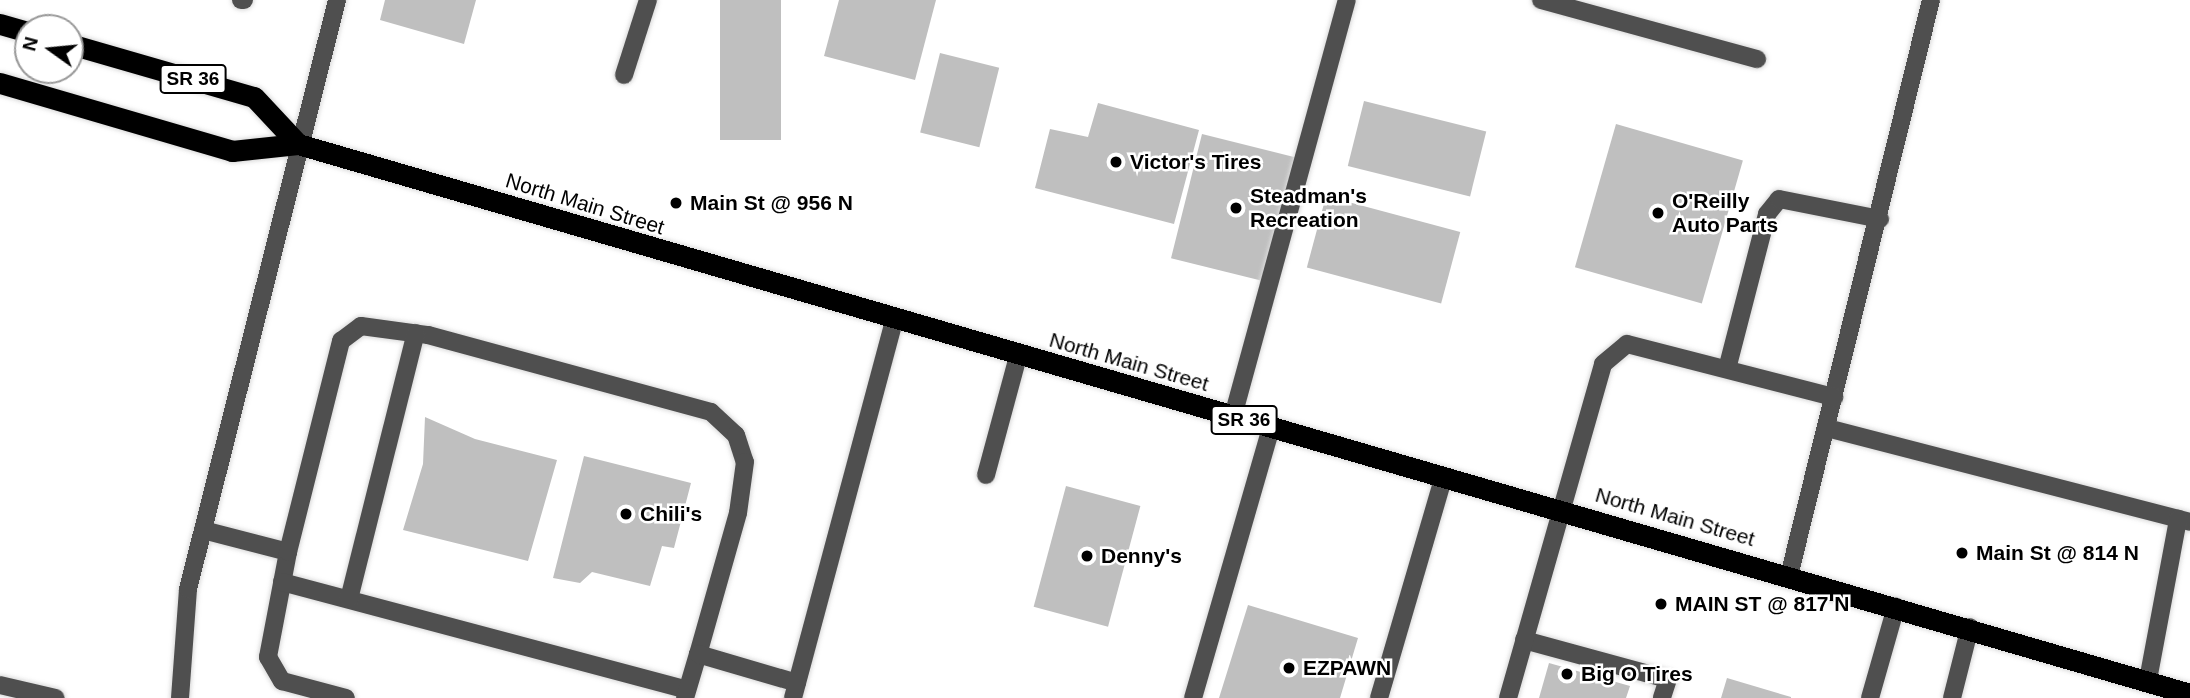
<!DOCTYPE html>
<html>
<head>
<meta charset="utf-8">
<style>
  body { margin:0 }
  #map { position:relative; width:2190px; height:698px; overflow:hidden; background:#fff; font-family:Arial,sans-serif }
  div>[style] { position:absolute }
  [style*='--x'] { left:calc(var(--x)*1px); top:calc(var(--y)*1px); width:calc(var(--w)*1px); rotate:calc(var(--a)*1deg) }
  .building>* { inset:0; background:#bfbfbf; transform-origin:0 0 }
  .roads { filter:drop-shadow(0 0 2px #dbdbdb) drop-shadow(0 0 2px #dbdbdb) }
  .minor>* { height:18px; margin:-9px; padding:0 9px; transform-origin:9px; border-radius:9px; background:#4f4f4f }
  .highway>* { height:21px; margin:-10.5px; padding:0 10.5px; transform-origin:10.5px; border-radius:10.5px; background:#000 }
  .dots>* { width:19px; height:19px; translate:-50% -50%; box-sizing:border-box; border:4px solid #fff; border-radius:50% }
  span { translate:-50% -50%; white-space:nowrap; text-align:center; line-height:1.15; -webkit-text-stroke:5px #fff; paint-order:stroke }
  .shield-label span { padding:2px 5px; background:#fff; border:2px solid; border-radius:5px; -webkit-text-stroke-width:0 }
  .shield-label { font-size:19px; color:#000; font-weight:700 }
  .poi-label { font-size:21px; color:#000; font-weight:700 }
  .left { translate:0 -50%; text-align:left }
  .street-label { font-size:21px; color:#000 }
  .north { position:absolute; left:14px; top:14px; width:70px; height:70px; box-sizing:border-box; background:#fff; border:2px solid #999; border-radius:50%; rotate:285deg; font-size:19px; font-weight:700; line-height:28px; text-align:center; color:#000 }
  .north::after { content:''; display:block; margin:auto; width:24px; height:32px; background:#000; clip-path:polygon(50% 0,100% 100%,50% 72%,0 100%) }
</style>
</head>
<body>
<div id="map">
  <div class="building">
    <div style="clip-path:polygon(385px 0,476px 0,464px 44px,380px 20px)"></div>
    <div style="left:720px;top:0;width:61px;height:140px"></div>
    <div style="clip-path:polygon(839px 0,936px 0,915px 80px,824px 56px)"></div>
    <div style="left:940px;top:53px;width:61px;height:82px;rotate:14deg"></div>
    <div style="left:1364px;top:101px;width:126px;height:67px;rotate:14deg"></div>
    <div style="clip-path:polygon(1098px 103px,1199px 130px,1174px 224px,1035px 188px,1050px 129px,1088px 137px)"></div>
    <div style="left:1616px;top:124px;width:132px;height:149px;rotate:16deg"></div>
    <div style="left:1202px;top:134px;width:104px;height:128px;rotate:14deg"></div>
    <div style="left:1326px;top:196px;width:139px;height:74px;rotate:15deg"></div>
    <div style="clip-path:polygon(425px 417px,475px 439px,557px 460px,528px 561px,403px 530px,423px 464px)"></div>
    <div style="clip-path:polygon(584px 456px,691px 483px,674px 548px,662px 546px,650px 586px,592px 572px,580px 583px,553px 578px)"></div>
    <div style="left:1066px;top:486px;width:77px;height:125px;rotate:15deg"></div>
    <div style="clip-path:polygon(1248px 605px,1358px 638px,1340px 698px,1219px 698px)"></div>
    <div style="clip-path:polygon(1549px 663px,1630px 686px,1626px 698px,1539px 698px)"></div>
    <div style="clip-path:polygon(1727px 678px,1791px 697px,1791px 698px,1721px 698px)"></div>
  </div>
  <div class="roads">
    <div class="minor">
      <div style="--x:241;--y:0;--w:3;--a:0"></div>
      <div style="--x:1541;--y:0;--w:224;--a:15.3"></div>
      <div style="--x:624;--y:75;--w:79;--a:-72.3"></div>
      <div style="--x:1727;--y:369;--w:160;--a:-75.5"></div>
      <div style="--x:1767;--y:214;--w:19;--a:-51"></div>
      <div style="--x:1779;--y:199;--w:103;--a:11.2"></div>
      <div style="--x:1233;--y:416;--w:431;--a:-74.7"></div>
      <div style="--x:1827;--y:428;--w:375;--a:14.5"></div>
      <div style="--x:986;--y:475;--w:123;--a:-74.9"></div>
      <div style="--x:203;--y:530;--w:88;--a:14.5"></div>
      <div style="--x:288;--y:552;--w:107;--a:100.8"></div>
      <div style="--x:268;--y:657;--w:28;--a:60"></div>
      <div style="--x:282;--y:681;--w:66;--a:14.9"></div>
      <div style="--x:288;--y:552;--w:218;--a:-75.9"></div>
      <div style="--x:341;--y:341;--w:25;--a:-37"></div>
      <div style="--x:361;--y:326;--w:68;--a:7.7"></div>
      <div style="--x:428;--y:335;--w:293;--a:15.2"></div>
      <div style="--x:711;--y:412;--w:34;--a:43"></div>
      <div style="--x:736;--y:435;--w:28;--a:72"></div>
      <div style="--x:745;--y:462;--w:51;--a:97.8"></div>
      <div style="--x:738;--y:513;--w:147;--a:105.8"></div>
      <div style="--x:1789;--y:576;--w:593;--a:-76.15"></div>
      <div style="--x:282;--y:582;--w:419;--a:14.9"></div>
      <div style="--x:349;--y:599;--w:274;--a:-75.9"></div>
      <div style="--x:1524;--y:640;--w:149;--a:15.2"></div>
      <div style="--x:1668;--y:679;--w:20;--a:108"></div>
      <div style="--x:2148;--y:680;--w:164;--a:-79.4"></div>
      <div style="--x:0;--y:685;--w:57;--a:13.1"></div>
      <div style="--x:180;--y:698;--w:109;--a:-85.8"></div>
      <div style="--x:188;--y:589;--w:608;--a:-75.8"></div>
      <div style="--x:685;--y:698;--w:46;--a:-73.5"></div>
      <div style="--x:698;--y:654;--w:103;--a:16.3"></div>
      <div style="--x:793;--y:698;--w:390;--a:-75"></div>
      <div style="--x:1193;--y:698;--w:282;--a:-73.9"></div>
      <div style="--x:1379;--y:698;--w:231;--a:-73.7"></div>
      <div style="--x:1508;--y:698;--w:347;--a:-74.1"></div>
      <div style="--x:1603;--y:364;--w:31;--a:-40"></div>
      <div style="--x:1627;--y:344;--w:214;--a:14.4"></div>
      <div style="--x:1870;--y:698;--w:95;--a:-74.1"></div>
      <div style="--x:1952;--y:698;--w:73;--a:-75.8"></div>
    </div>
    <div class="highway">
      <div style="--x:0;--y:24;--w:29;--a:16"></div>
      <div style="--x:70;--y:44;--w:191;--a:16.1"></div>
      <div style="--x:254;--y:97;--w:64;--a:46.9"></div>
      <div style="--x:0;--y:83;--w:242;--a:16.3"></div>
      <div style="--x:232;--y:151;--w:66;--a:-6.1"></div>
      <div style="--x:298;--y:144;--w:1970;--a:16.21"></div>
    </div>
  </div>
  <div class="dots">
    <div style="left:1116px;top:162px;background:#000"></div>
    <div style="left:676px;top:203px;background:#000"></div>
    <div style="left:1236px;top:208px;background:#000"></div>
    <div style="left:1658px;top:213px;background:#000"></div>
    <div style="left:626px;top:514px;background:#000"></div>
    <div style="left:1962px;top:553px;background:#000"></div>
    <div style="left:1087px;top:556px;background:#000"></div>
    <div style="left:1661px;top:604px;background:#000"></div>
    <div style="left:1289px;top:668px;background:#000"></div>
    <div style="left:1567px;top:674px;background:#000"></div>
  </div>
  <div class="shield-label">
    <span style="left:193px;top:79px">SR 36</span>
    <span style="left:1244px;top:420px">SR 36</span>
  </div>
  <div class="poi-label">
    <span class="left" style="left:1130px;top:162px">Victor's Tires</span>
    <span class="left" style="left:1250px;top:208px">Steadman's<br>Recreation</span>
    <span class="left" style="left:1672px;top:213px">O'Reilly<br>Auto Parts</span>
    <span class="left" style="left:690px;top:203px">Main St @ 956 N</span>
    <span class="left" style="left:640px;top:514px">Chili's</span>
    <span class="left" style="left:1976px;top:553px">Main St @ 814 N</span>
    <span class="left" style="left:1101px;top:556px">Denny's</span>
    <span class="left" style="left:1675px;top:604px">MAIN ST @ 817 N</span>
    <span class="left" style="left:1303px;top:668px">EZPAWN</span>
    <span class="left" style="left:1581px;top:674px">Big O Tires</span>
  </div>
  <div class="street-label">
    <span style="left:585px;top:204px;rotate:17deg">North Main Street</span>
    <span style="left:1129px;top:362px;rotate:16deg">North Main Street</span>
    <span style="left:1675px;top:517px;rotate:16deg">North Main Street</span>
  </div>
  <div class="north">N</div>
</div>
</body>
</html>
